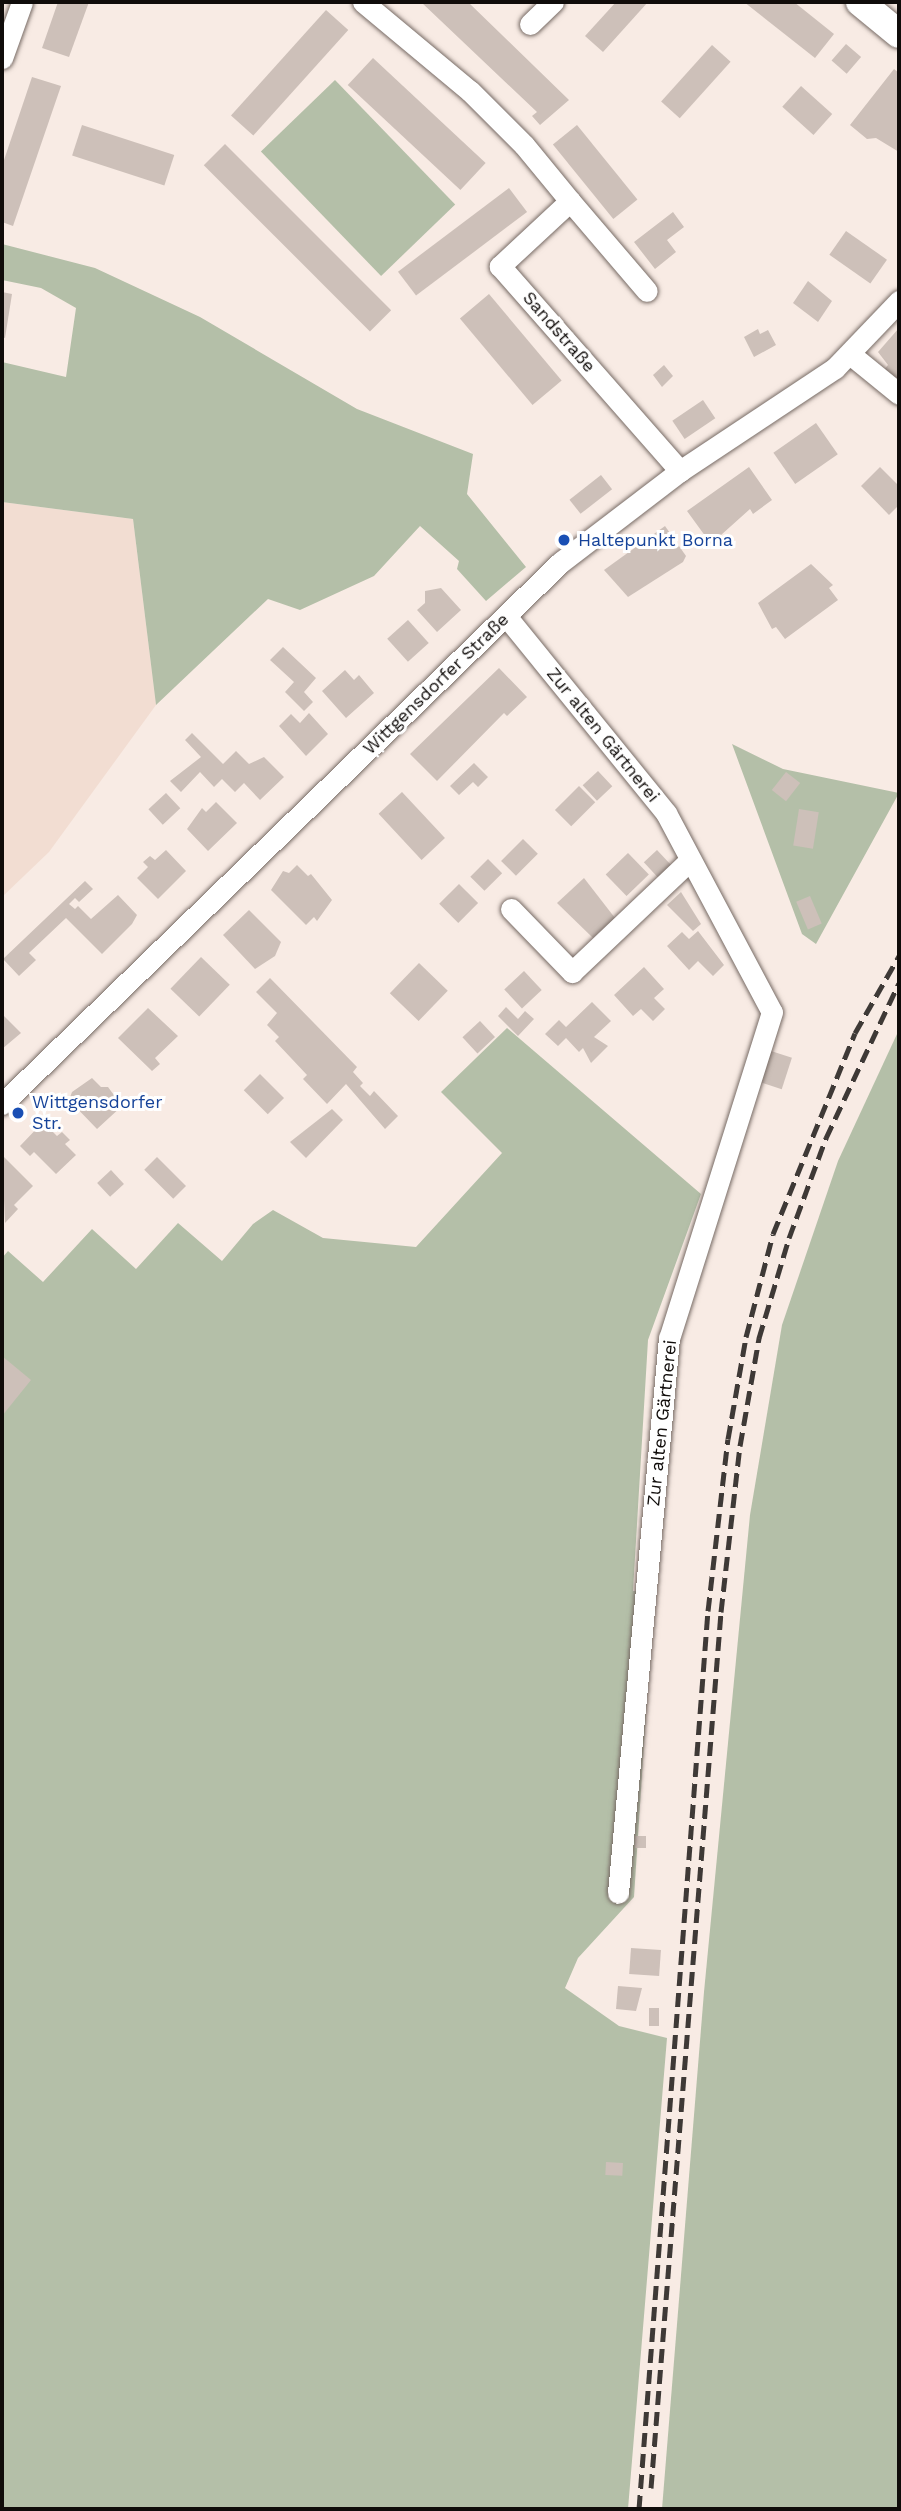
<!DOCTYPE html>
<html>
<head>
<meta charset="utf-8">
<style>
  body { margin:0 }
  #map { position:relative; width:901px; height:2511px; overflow:hidden; background:#f8ebe4; font-family:"Work Sans",sans-serif }
  div>[style] { position:absolute }
  [style*='--x'] { left:calc(var(--x)*1px); top:calc(var(--y)*1px); width:calc(var(--w)*1px); rotate:calc(var(--a)*1deg) }
  .built>* { inset:0; background:#f2ddd2 }
  .green>* { inset:0; background:#b4bfa8; transform-origin:0 0 }
  .building>* { inset:0; background:#cdc0b9; transform-origin:0 0 }
  .roads { filter:drop-shadow(0 0 2px #776b65) drop-shadow(0 0 2px #776b65) }
  .minor>* { height:21px; margin:-10.5px; padding:0 10.5px; transform-origin:10.5px; border-radius:10.5px; background:#fff }
  .major>* { height:28px; margin:-14px; padding:0 14px; transform-origin:14px; border-radius:14px; background:#fff }
  .rail>* { height:5px; margin-top:-2.5px; transform-origin:0; background:repeating-linear-gradient(90deg,#3e3936 0 14px,transparent 0 21px) }
  .dots>* { width:19px; height:19px; translate:-50% -50%; box-sizing:border-box; border:4px solid #fff; border-radius:50% }
  span { translate:-50% -50%; white-space:nowrap; text-align:center; line-height:1.15; -webkit-text-stroke:6px #fff; paint-order:stroke }
  .street-label { font-size:18px; color:#100c0a }
  .transit-label { font-size:18px; color:#164399 }
  .left { translate:0 -50%; text-align:left }
  .frame { position:absolute; inset:0; border:4px solid #100c0a; pointer-events:none }
</style>
</head>
<body>
<div id="map">
  <div class="built">
    <div style="clip-path:polygon(2px 502px,133px 519px,156px 705px,49px 852px,2px 897px)"></div>
  </div>
  <div class="green">
    <div style="left:335px;top:80px;width:173px;height:103px;rotate:46deg"></div>
    <div style="clip-path:polygon(2px 244px,95px 268px,200px 317px,357px 409px,473px 454px,467px 494px,526px 567px,486px 601px,457px 569px,459px 561px,420px 526px,374px 576px,300px 610px,268px 599px,156px 705px,133px 519px,2px 502px,2px 362px,66px 377px,76px 308px,41px 288px,2px 280px)"></div>
    <div style="clip-path:polygon(732px 744px,783px 769px,899px 793px,816px 944px,802px 934px)"></div>
    <div style="clip-path:polygon(507px 1028px,701px 1194px,648px 1340px,633px 1591px,654px 1591px,634px 1897px,578px 1958px,565px 1988px,619px 2026px,667px 2038px,628px 2509px,2px 2509px,2px 1258px,8px 1251px,43px 1282px,92px 1229px,136px 1269px,178px 1223px,222px 1261px,253px 1224px,273px 1210px,323px 1238px,416px 1247px,502px 1153px,441px 1092px)"></div>
    <div style="clip-path:polygon(897px 1034px,899px 2509px,662px 2509px,704px 1992px,750px 1515px,782px 1325px,838px 1161px)"></div>
  </div>
  <div class="building">
    <div style="clip-path:polygon(58px 2px,89px 2px,69px 57px,42px 48px)"></div>
    <div style="clip-path:polygon(421px 2px,468px 2px,569px 100px,540px 125px,532px 116px,537px 112px)"></div>
    <div style="clip-path:polygon(616px 2px,648px 2px,603px 52px,585px 36px)"></div>
    <div style="clip-path:polygon(744px 2px,794px 2px,834px 34px,815px 58px)"></div>
    <div style="left:326px;top:10px;width:30px;height:142px;rotate:42deg"></div>
    <div style="left:846px;top:44px;width:20px;height:22px;rotate:41deg"></div>
    <div style="left:712px;top:45px;width:25px;height:76px;rotate:42deg"></div>
    <div style="left:373px;top:58px;width:154px;height:37px;rotate:43deg"></div>
    <div style="clip-path:polygon(894px 69px,899px 73px,899px 152px,876px 138px,867px 139px,850px 125px)"></div>
    <div style="clip-path:polygon(32px 77px,61px 86px,13px 226px,2px 222px,2px 166px)"></div>
    <div style="left:801px;top:86px;width:42px;height:28px;rotate:42deg"></div>
    <div style="left:82px;top:125px;width:97px;height:32px;rotate:18deg"></div>
    <div style="left:577px;top:125px;width:96px;height:31px;rotate:51deg"></div>
    <div style="left:225px;top:144px;width:235px;height:30px;rotate:45deg"></div>
    <div style="left:509px;top:188px;width:30px;height:139px;rotate:53deg"></div>
    <div style="clip-path:polygon(673px 212px,684px 227px,667px 240px,676px 252px,655px 269px,634px 242px)"></div>
    <div style="left:846px;top:231px;width:50px;height:29px;rotate:35deg"></div>
    <div style="clip-path:polygon(808px 281px,832px 301px,818px 322px,793px 303px)"></div>
    <div style="clip-path:polygon(2px 292px,12px 294px,5px 338px,2px 337px)"></div>
    <div style="left:489px;top:294px;width:113px;height:38px;rotate:50deg"></div>
    <div style="clip-path:polygon(899px 328px,899px 386px,882px 372px,888px 365px,878px 352px)"></div>
    <div style="clip-path:polygon(758px 329px,760px 334px,768px 330px,776px 345px,754px 357px,744px 337px)"></div>
    <div style="clip-path:polygon(664px 365px,673px 376px,662px 387px,653px 375px)"></div>
    <div style="left:703px;top:400px;width:22px;height:37px;rotate:56deg"></div>
    <div style="left:816px;top:423px;width:38px;height:52px;rotate:55deg"></div>
    <div style="clip-path:polygon(749px 467px,772px 500px,753px 514px,750px 509px,711px 544px,687px 511px)"></div>
    <div style="clip-path:polygon(880px 467px,899px 486px,899px 505px,889px 515px,861px 486px)"></div>
    <div style="left:601px;top:475px;width:18px;height:40px;rotate:52deg"></div>
    <div style="clip-path:polygon(665px 526px,686px 556px,683px 562px,628px 597px,604px 570px)"></div>
    <div style="clip-path:polygon(811px 564px,833px 585px,829px 588px,838px 600px,785px 639px,776px 627px,772px 629px,758px 603px)"></div>
    <div style="clip-path:polygon(441px 588px,461px 610px,437px 632px,417px 610px,425px 603px,425px 591px)"></div>
    <div style="left:408px;top:620px;width:31px;height:28px;rotate:48deg"></div>
    <div style="clip-path:polygon(283px 647px,316px 678px,304px 692px,313px 702px,304px 711px,285px 692px,294px 682px,270px 660px)"></div>
    <div style="clip-path:polygon(499px 668px,527px 697px,507px 716px,504px 713px,437px 781px,410px 754px)"></div>
    <div style="clip-path:polygon(345px 670px,354px 680px,359px 675px,374px 693px,346px 718px,322px 691px)"></div>
    <div style="clip-path:polygon(309px 713px,328px 734px,306px 756px,279px 726px,291px 714px,300px 723px)"></div>
    <div style="clip-path:polygon(192px 733px,223px 764px,236px 751px,249px 764px,264px 757px,284px 777px,260px 800px,244px 783px,235px 792px,222px 779px,214px 787px,200px 772px,181px 792px,170px 781px,201px 757px,185px 740px)"></div>
    <div style="clip-path:polygon(474px 763px,488px 777px,478px 787px,473px 782px,459px 795px,450px 786px)"></div>
    <div style="left:598px;top:771px;width:21px;height:21px;rotate:47deg"></div>
    <div style="left:786px;top:772px;width:18px;height:23px;rotate:38deg"></div>
    <div style="left:579px;top:786px;width:23px;height:34px;rotate:45deg"></div>
    <div style="left:402px;top:792px;width:63px;height:32px;rotate:47deg"></div>
    <div style="left:166px;top:793px;width:21px;height:24px;rotate:47deg"></div>
    <div style="clip-path:polygon(216px 802px,237px 823px,208px 851px,187px 829px,202px 808px,206px 812px)"></div>
    <div style="left:799px;top:809px;width:20px;height:37px;rotate:9deg"></div>
    <div style="left:523px;top:839px;width:21px;height:31px;rotate:45deg"></div>
    <div style="clip-path:polygon(166px 850px,186px 871px,158px 899px,137px 878px,148px 867px,143px 862px,150px 856px,155px 860px)"></div>
    <div style="left:657px;top:850px;width:21px;height:18px;rotate:47deg"></div>
    <div style="left:628px;top:853px;width:30px;height:31px;rotate:46deg"></div>
    <div style="left:488px;top:859px;width:20px;height:25px;rotate:45deg"></div>
    <div style="clip-path:polygon(297px 865px,308px 876px,311px 874px,332px 900px,317px 921px,314px 917px,306px 925px,271px 890px,283px 871px,289px 873px)"></div>
    <div style="clip-path:polygon(584px 878px,615px 918px,593px 938px,557px 903px)"></div>
    <div style="clip-path:polygon(85px 881px,93px 889px,79px 902px,75px 898px,69px 904px,75px 909px,78px 906px,91px 919px,118px 895px,137px 915px,132px 924px,102px 954px,66px 918px,29px 953px,36px 960px,19px 976px,3px 959px)"></div>
    <div style="left:459px;top:884px;width:27px;height:28px;rotate:45deg"></div>
    <div style="clip-path:polygon(681px 892px,701px 924px,693px 931px,667px 905px)"></div>
    <div style="left:810px;top:896px;width:30px;height:15px;rotate:67deg"></div>
    <div style="clip-path:polygon(249px 910px,281px 942px,275px 956px,255px 969px,223px 935px)"></div>
    <div style="clip-path:polygon(698px 931px,724px 965px,713px 976px,698px 961px,689px 970px,667px 946px,682px 932px,689px 939px)"></div>
    <div style="left:201px;top:957px;width:40px;height:44px;rotate:44deg"></div>
    <div style="left:419px;top:963px;width:40px;height:42px;rotate:44deg"></div>
    <div style="clip-path:polygon(644px 967px,664px 989px,654px 998px,665px 1009px,653px 1021px,641px 1009px,633px 1016px,614px 995px)"></div>
    <div style="left:524px;top:971px;width:26px;height:27px;rotate:47deg"></div>
    <div style="clip-path:polygon(270px 978px,357px 1067px,353px 1072px,363px 1083px,360px 1086px,370px 1096px,374px 1091px,398px 1116px,385px 1129px,346px 1084px,327px 1104px,303px 1079px,307px 1075px,275px 1041px,279px 1037px,267px 1025px,277px 1013px,256px 992px)"></div>
    <div style="clip-path:polygon(592px 1002px,611px 1021px,594px 1037px,608px 1046px,591px 1063px,583px 1048px,579px 1052px,566px 1038px,558px 1046px,545px 1034px,559px 1020px,566px 1027px)"></div>
    <div style="clip-path:polygon(506px 1007px,518px 1019px,525px 1011px,534px 1019px,518px 1036px,498px 1016px)"></div>
    <div style="clip-path:polygon(148px 1008px,178px 1036px,155px 1058px,160px 1064px,152px 1071px,118px 1038px)"></div>
    <div style="clip-path:polygon(2px 1014px,21px 1033px,2px 1049px)"></div>
    <div style="left:480px;top:1021px;width:22px;height:24px;rotate:47deg"></div>
    <div style="left:771px;top:1051px;width:22px;height:33px;rotate:18deg"></div>
    <div style="left:260px;top:1074px;width:34px;height:23px;rotate:45deg"></div>
    <div style="clip-path:polygon(92px 1078px,101px 1087px,108px 1087px,122px 1106px,97px 1129px,69px 1100px,72px 1092px)"></div>
    <div style="clip-path:polygon(332px 1109px,343px 1120px,306px 1158px,290px 1142px)"></div>
    <div style="clip-path:polygon(43px 1122px,57px 1136px,62px 1132px,70px 1140px,65px 1144px,76px 1155px,56px 1174px,34px 1152px,30px 1156px,20px 1146px)"></div>
    <div style="clip-path:polygon(2px 1155px,33px 1186px,14px 1205px,18px 1209px,5px 1223px)"></div>
    <div style="left:157px;top:1157px;width:41px;height:18px;rotate:45deg"></div>
    <div style="left:111px;top:1170px;width:19px;height:19px;rotate:47deg"></div>
    <div style="clip-path:polygon(2px 1356px,31px 1380px,2px 1416px)"></div>
    <div style="left:635px;top:1836px;width:11px;height:12px"></div>
    <div style="left:631px;top:1948px;width:30px;height:26px;rotate:4deg"></div>
    <div style="clip-path:polygon(618px 1986px,642px 1988px,636px 2011px,616px 2009px)"></div>
    <div style="left:649px;top:2008px;width:10px;height:18px"></div>
    <div style="left:606px;top:2162px;width:17px;height:13px;rotate:3deg"></div>
  </div>
  <div class="roads">
    <div class="minor">
      <div style="--x:363;--y:2;--w:139;--a:39.8"></div>
      <div style="--x:470;--y:91;--w:76;--a:45"></div>
      <div style="--x:524;--y:145;--w:72;--a:50.6"></div>
      <div style="--x:570;--y:201;--w:96;--a:137.1"></div>
      <div style="--x:500;--y:266;--w:273;--a:48.7"></div>
      <div style="--x:530;--y:24;--w:32;--a:-44"></div>
      <div style="--x:2;--y:58;--w:59;--a:-70.3"></div>
      <div style="--x:570;--y:201;--w:118;--a:49.5"></div>
      <div style="--x:850;--y:354;--w:63;--a:39.2"></div>
      <div style="--x:506;--y:616;--w:254;--a:50.9"></div>
      <div style="--x:666;--y:813;--w:225;--a:62"></div>
      <div style="--x:772;--y:1012;--w:342;--a:107.5"></div>
      <div style="--x:669;--y:1338;--w:557;--a:95.25"></div>
      <div style="--x:511;--y:909;--w:88;--a:45.9"></div>
      <div style="--x:572;--y:972;--w:163;--a:-43.5"></div>
      <div style="--x:2;--y:1104;--w:779;--a:-44.12"></div>
      <div style="--x:561;--y:562;--w:150;--a:-37.4"></div>
      <div style="--x:680;--y:471;--w:186;--a:-33.6"></div>
      <div style="--x:835;--y:368;--w:93;--a:-46.3"></div>
    </div>
    <div class="major">
      <div style="--x:860;--y:2;--w:50;--a:39.4"></div>
    </div>
  </div>
  <div class="rail">
    <div style="--x:651;--y:2488;--w:879;--a:-85.43"></div>
    <div style="--x:721;--y:1612;--w:167;--a:-83.5"></div>
    <div style="--x:740;--y:1446;--w:110;--a:-80"></div>
    <div style="--x:759;--y:1338;--w:104;--a:-73.3"></div>
    <div style="--x:789;--y:1238;--w:107;--a:-69.7"></div>
    <div style="--x:826;--y:1138;--w:171;--a:-64.8"></div>
    <div style="--x:639;--y:2509;--w:901;--a:-85.61"></div>
    <div style="--x:708;--y:1611;--w:173;--a:-83.4"></div>
    <div style="--x:728;--y:1439;--w:104;--a:-80"></div>
    <div style="--x:746;--y:1337;--w:106;--a:-75.3"></div>
    <div style="--x:773;--y:1234;--w:217;--a:-67.8"></div>
    <div style="--x:855;--y:1033;--w:89;--a:-60.3"></div>
  </div>
  <div class="dots">
    <div style="left:564px;top:540px;background:#1a4fb4"></div>
    <div style="left:18px;top:1113px;background:#1a4fb4"></div>
  </div>
  <div class="street-label">
    <span style="left:559px;top:332px;rotate:49deg">Sandstraße</span>
    <span style="left:436px;top:684px;rotate:-44deg">Wittgensdorfer Straße</span>
    <span style="left:603px;top:735px;rotate:51deg">Zur alten Gärtnerei</span>
    <span style="left:662px;top:1423px;rotate:-84deg">Zur alten Gärtnerei</span>
  </div>
  <div class="transit-label">
    <span class="left" style="left:578px;top:540px">Haltepunkt Borna</span>
    <span class="left" style="left:32px;top:1113px">Wittgensdorfer<br>Str.</span>
  </div>
  <div class="frame"></div>
</div>
</body>
</html>
